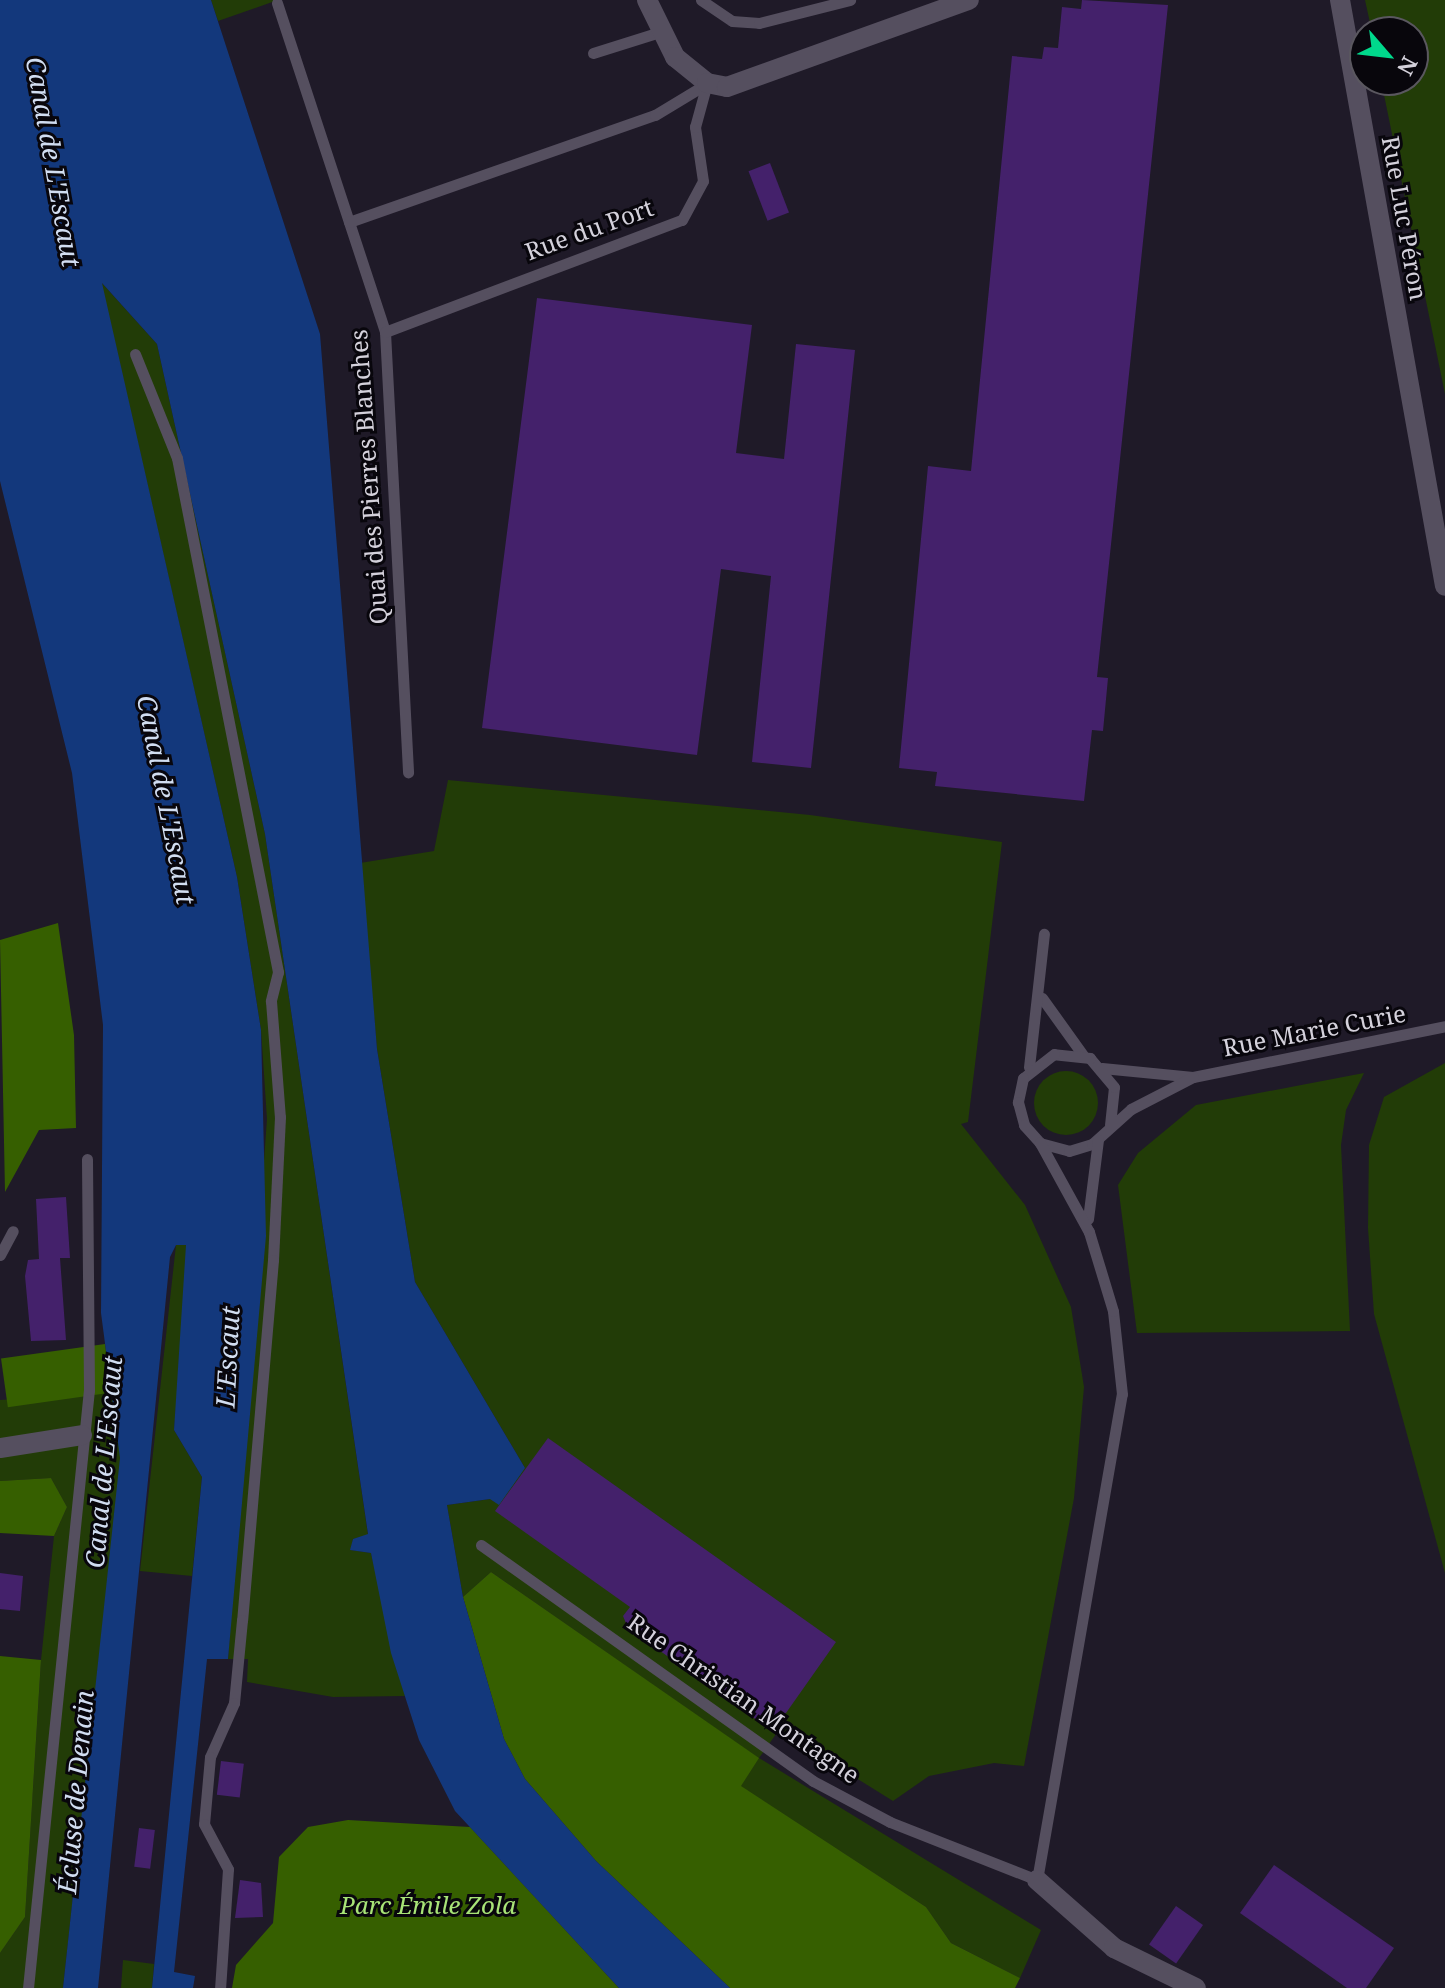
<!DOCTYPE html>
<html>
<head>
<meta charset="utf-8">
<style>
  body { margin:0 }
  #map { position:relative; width:1445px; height:1988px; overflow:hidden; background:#1f1a28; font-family:"Noto Serif",serif }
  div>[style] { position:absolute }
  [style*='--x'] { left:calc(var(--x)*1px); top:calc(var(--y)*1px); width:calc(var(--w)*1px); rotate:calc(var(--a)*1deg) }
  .green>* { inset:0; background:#223c07 }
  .round { border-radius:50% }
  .forest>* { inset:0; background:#365f00; transform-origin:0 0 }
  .water>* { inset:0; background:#13387c }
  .building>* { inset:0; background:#44216b; transform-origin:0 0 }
  .lane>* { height:11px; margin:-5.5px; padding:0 5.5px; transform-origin:5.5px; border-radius:5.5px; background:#554f5f }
  .street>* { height:20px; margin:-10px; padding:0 10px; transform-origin:10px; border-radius:10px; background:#554f5f }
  span { translate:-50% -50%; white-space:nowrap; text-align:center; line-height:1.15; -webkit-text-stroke:6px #08060c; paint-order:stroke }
  .street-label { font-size:24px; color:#d4d1db }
  .park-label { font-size:24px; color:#a8e477; font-style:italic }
  .water-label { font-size:26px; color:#d1ddf1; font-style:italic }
  .north { position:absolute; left:1349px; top:16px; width:80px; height:80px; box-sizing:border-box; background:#08060c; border:2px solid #5a575f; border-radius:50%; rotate:118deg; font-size:22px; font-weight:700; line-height:32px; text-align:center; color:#d4d1db }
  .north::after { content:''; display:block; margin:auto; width:28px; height:36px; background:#00d98c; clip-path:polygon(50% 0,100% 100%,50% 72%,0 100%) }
</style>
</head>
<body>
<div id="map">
  <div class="green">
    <div style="clip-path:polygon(211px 0,278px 0,218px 21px)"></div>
    <div style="clip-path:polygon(1365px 0,1445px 0,1445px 394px,1381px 80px,1413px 80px,1413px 32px,1372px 32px)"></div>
    <div style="clip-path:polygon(101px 282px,157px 344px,265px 834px,368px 1535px,353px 1539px,351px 1550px,371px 1553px,405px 1696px,333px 1697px,247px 1682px,248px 1659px,228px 1659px,267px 1119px,261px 1030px,237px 877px)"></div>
    <div style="clip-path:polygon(448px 780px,810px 815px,1002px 842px,968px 1122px,961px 1124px,1025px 1205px,1071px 1307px,1084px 1387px,1074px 1498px,1024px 1766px,994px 1763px,929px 1776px,893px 1801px,779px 1730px,759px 1758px,1041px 1930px,1020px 1978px,951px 1943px,926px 1907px,740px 1786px,758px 1758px,491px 1572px,463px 1597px,447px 1505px,490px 1499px,525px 1468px,415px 1282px,377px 1049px,360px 863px,434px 851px)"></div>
    <div style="clip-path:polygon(1445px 1063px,1445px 1573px,1374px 1314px,1368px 1228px,1369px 1145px,1384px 1097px)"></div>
    <div class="round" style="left:1034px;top:1071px;width:64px;height:64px"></div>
    <div style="clip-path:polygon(1364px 1073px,1346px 1110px,1341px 1145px,1350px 1331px,1137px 1333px,1118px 1185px,1138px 1153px,1196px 1105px)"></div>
    <div style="clip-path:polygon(176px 1245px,186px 1245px,190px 1256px,174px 1430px,202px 1477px,192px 1576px,140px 1571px)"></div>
    <div style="clip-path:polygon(112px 1393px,121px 1458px,63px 1988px,0 1988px,0 1953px,25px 1917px,41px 1660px,54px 1536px,67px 1507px,51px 1478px,0 1481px,0 1400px)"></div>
    <div style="clip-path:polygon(123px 1960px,154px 1964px,152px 1988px,121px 1988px)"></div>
  </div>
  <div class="forest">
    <div style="clip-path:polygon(58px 923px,74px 1035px,76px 1128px,39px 1130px,5px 1192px,0 940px)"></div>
    <div style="left:105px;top:1344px;width:49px;height:105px;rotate:82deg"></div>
    <div style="clip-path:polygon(51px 1478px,67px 1507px,54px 1536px,0 1533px,0 1481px)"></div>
    <div style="clip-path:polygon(491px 1572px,759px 1758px,741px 1786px,926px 1907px,951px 1943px,1020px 1978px,1015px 1988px,730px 1988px,596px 1861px,525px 1779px,504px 1739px,463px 1597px)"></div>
    <div style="clip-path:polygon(0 1656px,41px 1660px,25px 1917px,0 1953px)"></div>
    <div style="clip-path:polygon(348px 1820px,470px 1827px,619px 1988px,232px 1988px,236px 1965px,273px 1923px,279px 1857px,308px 1827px)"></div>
  </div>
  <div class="water">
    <div style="clip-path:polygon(0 0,211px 0,320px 334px,377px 1049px,415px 1282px,525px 1468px,499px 1505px,490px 1499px,447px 1505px,463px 1597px,504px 1739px,525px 1779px,596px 1861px,730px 1988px,619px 1988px,455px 1811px,419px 1740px,391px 1653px,371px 1553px,350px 1550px,353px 1539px,368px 1534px,265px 834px,157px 344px,102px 283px,237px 877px,261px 1030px,266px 1236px,228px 1659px,207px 1659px,174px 1972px,195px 1976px,193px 1988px,152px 1988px,202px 1477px,174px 1430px,186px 1245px,176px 1245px,170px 1257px,98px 1988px,63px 1988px,120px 1458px,101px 1313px,103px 1025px,72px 773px,0 481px)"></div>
  </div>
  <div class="building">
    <div style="clip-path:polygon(1082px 0,1168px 5px,1097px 677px,1108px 678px,1103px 731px,1092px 730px,1084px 801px,935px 786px,937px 772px,899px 768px,928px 466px,971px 471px,1012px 56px,1042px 59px,1044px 47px,1058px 48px,1062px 7px,1081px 9px)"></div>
    <div style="left:770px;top:163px;width:53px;height:23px;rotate:69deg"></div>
    <div style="clip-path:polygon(537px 298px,752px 325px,736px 453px,784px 459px,796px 344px,855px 350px,811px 768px,752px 762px,771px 576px,721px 569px,697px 755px,482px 728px)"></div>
    <div style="clip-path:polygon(66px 1197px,70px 1258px,60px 1258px,66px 1340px,31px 1341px,25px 1276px,28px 1260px,39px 1259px,36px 1199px)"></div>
    <div style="clip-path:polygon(548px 1438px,836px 1642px,786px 1713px,761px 1723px,628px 1628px,623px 1616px,630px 1607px,495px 1511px)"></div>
    <div style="clip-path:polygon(0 1573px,23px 1576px,20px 1611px,0 1609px)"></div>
    <div style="left:221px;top:1761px;width:23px;height:34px;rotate:7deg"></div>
    <div style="left:139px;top:1828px;width:16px;height:39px;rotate:7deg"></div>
    <div style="clip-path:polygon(1274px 1865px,1394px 1948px,1366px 1988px,1347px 1988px,1240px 1913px)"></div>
    <div style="clip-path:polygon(240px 1880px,261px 1883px,263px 1917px,235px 1918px)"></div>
    <div style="left:1176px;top:1906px;width:33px;height:47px;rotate:35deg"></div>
  </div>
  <div class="lane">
    <div style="--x:701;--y:0;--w:37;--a:34"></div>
    <div style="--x:732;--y:21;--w:27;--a:4"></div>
    <div style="--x:759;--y:23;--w:94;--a:-14.2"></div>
    <div style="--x:277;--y:3;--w:346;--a:71.8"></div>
    <div style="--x:385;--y:332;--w:441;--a:87"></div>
    <div style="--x:593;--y:53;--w:70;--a:-17.4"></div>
    <div style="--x:349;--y:222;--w:324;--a:-19.3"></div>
    <div style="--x:655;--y:115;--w:56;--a:-31.1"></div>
    <div style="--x:385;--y:332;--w:317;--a:-20.7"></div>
    <div style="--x:682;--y:220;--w:44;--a:-61.7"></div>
    <div style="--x:703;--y:181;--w:55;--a:-98.4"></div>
    <div style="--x:695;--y:127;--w:46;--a:-74.7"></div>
    <div style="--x:135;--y:354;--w:112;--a:68"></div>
    <div style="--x:177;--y:458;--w:524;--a:78.88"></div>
    <div style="--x:278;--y:972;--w:30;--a:104"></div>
    <div style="--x:271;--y:1001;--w:116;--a:85.6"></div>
    <div style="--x:280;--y:1117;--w:143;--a:92.8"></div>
    <div style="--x:273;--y:1260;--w:361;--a:94.9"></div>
    <div style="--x:242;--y:1620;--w:83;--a:95.5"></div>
    <div style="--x:234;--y:1703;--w:59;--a:114"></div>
    <div style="--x:210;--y:1757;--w:67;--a:95.1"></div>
    <div style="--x:204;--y:1824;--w:51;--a:61.9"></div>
    <div style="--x:228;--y:1869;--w:119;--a:93.8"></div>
    <div style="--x:1042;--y:998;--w:70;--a:54.3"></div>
    <div style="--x:1029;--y:1067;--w:134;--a:-83.6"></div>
    <div style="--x:1102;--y:1068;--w:91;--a:5.6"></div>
    <div style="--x:1193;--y:1077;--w:257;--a:-11.4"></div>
    <div style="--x:1110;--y:1125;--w:38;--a:-84"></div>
    <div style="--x:1114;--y:1087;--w:38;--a:-130"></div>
    <div style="--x:1090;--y:1058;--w:36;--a:-174"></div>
    <div style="--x:1054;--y:1054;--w:39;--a:142"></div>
    <div style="--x:1023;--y:1078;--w:25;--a:102"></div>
    <div style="--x:1018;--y:1102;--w:24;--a:75"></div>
    <div style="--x:1024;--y:1125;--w:24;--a:48"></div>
    <div style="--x:1040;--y:1143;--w:30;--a:15"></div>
    <div style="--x:1069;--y:1151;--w:24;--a:-17"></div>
    <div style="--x:1092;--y:1144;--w:52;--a:-41.9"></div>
    <div style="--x:1131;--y:1109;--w:70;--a:-27.3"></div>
    <div style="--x:1088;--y:1219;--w:80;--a:-82.8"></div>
    <div style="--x:0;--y:1255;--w:27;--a:-62"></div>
    <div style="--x:481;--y:1545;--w:407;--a:35.4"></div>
    <div style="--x:813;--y:1781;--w:87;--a:28"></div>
    <div style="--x:890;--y:1822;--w:158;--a:21.5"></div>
    <div style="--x:1037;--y:1880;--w:493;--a:-80.1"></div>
    <div style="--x:1122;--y:1394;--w:83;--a:-96.2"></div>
    <div style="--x:1113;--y:1311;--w:83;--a:-106.9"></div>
    <div style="--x:1089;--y:1232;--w:102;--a:-118.8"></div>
    <div style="--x:28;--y:1988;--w:601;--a:-84.18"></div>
    <div style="--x:89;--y:1390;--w:231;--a:-90.5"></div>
  </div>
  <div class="street">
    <div style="--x:647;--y:0;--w:64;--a:63.8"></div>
    <div style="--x:675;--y:57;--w:41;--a:39.1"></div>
    <div style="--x:707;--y:83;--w:20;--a:11"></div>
    <div style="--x:727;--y:87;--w:257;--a:-19.8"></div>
    <div style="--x:1340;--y:0;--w:595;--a:79.84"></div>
    <div style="--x:0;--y:1448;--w:83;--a:-9"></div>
    <div style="--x:1037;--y:1880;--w:103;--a:41.4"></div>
    <div style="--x:1114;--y:1948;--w:91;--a:26"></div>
  </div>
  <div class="street-label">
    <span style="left:1405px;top:218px;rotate:80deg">Rue Luc Péron</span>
    <span style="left:589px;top:229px;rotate:-20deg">Rue du Port</span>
    <span style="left:368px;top:477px;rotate:-94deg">Quai des Pierres Blanches</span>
    <span style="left:1314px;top:1030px;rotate:-11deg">Rue Marie Curie</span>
    <span style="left:744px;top:1698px;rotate:35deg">Rue Christian Montagne</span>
  </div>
  <div class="park-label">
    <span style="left:428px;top:1905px">Parc Émile Zola</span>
  </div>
  <div class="water-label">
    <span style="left:53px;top:162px;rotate:80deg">Canal de L'Escaut</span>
    <span style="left:166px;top:800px;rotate:79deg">Canal de L'Escaut</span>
    <span style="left:228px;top:1357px;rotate:-87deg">L'Escaut</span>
    <span style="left:104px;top:1462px;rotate:-85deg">Canal de L'Escaut</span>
    <span style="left:76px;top:1792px;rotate:-85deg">Écluse de Denain</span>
  </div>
  <div class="north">N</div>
</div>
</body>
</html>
